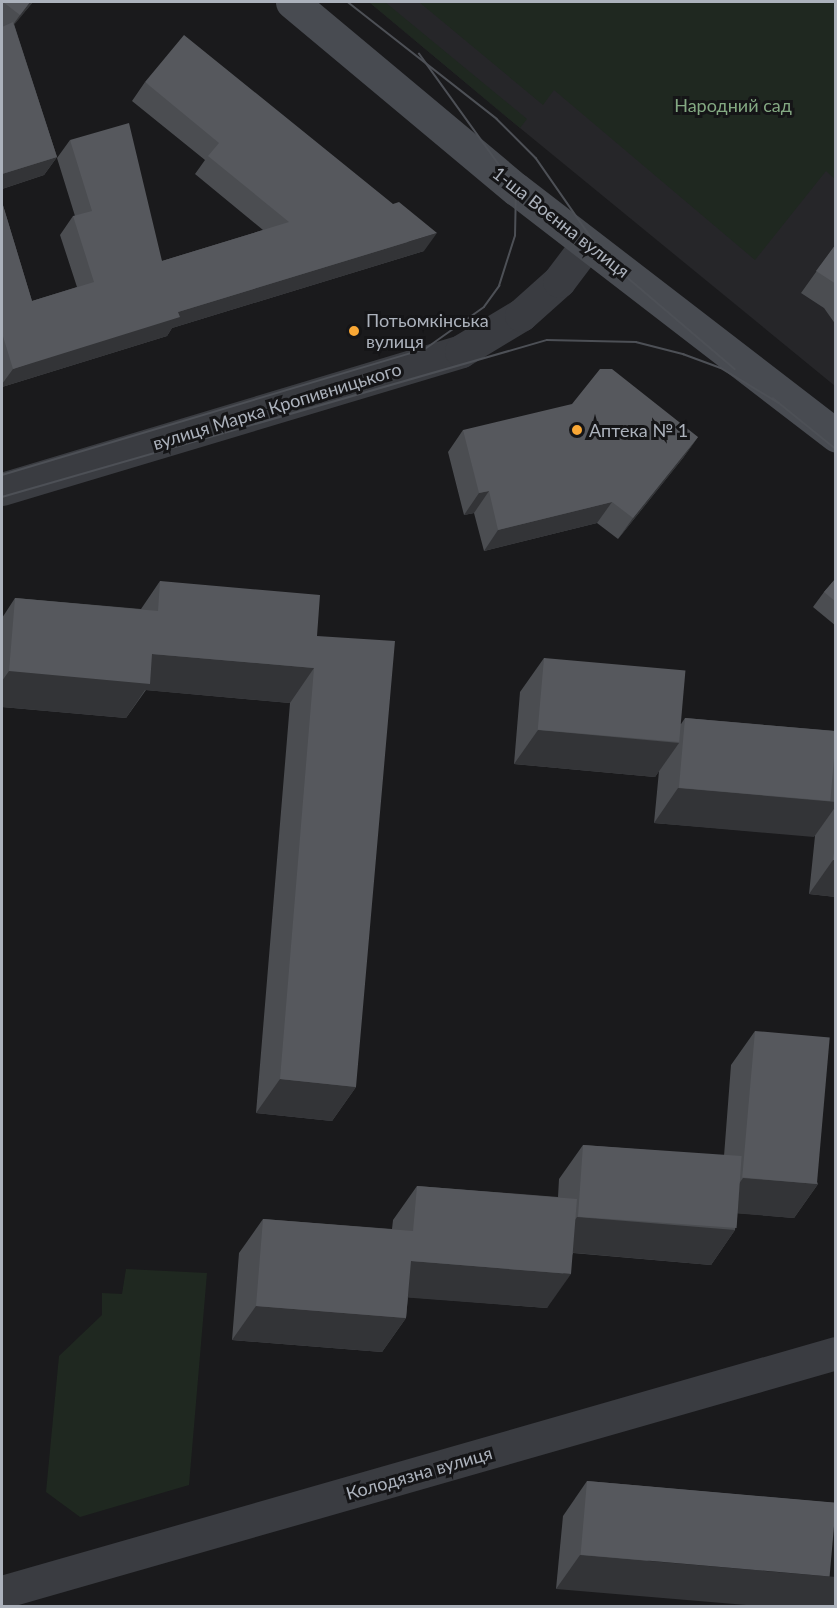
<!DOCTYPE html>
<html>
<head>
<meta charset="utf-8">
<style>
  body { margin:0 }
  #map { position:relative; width:837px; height:1608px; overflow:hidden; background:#1a1a1c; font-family:Lato,sans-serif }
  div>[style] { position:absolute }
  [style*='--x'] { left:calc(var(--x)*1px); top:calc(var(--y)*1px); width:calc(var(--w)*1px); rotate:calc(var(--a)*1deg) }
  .built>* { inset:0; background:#262629 }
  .green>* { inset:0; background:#1f2820 }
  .street>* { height:33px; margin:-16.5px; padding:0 16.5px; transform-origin:16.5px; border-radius:16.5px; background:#3a3c41 }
  .secondary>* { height:33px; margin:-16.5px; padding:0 16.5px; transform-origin:16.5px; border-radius:16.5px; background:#484b51 }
  .tram>* { height:1.5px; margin:-0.75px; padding:0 0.75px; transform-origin:0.75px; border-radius:0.75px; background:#4d5056 }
  .wall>* { inset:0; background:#4b4d51 }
  .shaded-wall>* { inset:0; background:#333437 }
  .building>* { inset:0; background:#56585d; transform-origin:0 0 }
  .dots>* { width:16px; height:16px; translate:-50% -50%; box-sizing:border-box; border:3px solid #151517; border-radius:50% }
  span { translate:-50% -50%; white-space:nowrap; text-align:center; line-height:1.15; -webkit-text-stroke:6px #151517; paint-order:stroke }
  .park-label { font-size:18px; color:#83a882 }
  .street-label { font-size:18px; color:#acb2bc }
  .poi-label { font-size:18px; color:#acb2bc }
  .left { translate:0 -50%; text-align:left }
  .frame { position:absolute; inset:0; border:3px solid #acb2bc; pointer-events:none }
</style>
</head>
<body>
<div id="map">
  <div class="built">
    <div style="clip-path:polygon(369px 2px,835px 2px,835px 386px,520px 128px)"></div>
  </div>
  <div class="green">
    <div style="clip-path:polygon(369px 2px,385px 2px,527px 119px,520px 128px)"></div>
    <div style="clip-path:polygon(419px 2px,835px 2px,835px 179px,826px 171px,755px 260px,554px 90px,543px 105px)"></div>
    <div style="clip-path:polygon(126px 1269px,207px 1273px,189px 1485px,80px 1517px,46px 1492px,59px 1356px,102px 1315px,102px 1293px,122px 1294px)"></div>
  </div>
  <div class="street">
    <div style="--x:2;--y:489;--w:479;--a:-16.7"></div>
    <div style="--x:461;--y:351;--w:70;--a:-31"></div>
    <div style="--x:521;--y:315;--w:51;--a:-41.8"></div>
    <div style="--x:559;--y:281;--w:46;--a:-52.9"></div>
    <div style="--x:2;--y:1592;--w:868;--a:-15.99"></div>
  </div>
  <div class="secondary">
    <div style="--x:292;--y:2;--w:292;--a:39.9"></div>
    <div style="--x:516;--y:189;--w:404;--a:37.6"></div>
  </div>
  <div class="tram">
    <div style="--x:348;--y:2;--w:189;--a:38.1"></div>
    <div style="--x:497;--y:119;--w:55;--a:45"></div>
    <div style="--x:536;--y:158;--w:124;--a:55.2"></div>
    <div style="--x:607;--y:260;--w:168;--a:40.4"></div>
    <div style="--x:773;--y:398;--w:81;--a:39"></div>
    <div style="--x:2;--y:475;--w:441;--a:-16.6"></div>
    <div style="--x:425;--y:349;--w:72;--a:-35.4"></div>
    <div style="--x:484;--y:307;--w:26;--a:-54"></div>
    <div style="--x:499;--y:286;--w:52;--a:-72.3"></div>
    <div style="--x:515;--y:236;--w:47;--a:-88.8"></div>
    <div style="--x:516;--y:189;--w:166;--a:-125.7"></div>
    <div style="--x:2;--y:497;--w:567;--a:-16.07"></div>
    <div style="--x:547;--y:340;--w:89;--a:1.3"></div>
    <div style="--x:636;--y:342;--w:49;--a:14.3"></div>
    <div style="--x:683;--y:354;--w:40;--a:20.2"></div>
    <div style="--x:721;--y:368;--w:68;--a:31.1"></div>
  </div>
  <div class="wall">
    <div style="clip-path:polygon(2px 2px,33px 2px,14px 24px,57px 157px,44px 175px,2px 189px)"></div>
    <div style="clip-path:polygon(145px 82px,424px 251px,172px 328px,167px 336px,2px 387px,2px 202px,32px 301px,77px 287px,60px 235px,73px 216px,75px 216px,57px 158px,70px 140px,162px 261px,263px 230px,195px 174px,205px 160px,132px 101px)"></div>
    <div style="clip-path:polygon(836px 244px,836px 325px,824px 308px,801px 293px)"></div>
    <div style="clip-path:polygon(463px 430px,698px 437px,683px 458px,618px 539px,597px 523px,484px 551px,474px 513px,464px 515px,448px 452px)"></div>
    <div style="clip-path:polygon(836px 578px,836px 626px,813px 607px,824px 592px)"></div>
    <div style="clip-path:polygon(160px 581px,317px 636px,356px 1087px,332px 1121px,256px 1113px,290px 703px,146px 690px,126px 718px,2px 707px,2px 618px,15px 598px,141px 609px)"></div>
    <div style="clip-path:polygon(544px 658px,681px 724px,685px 718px,836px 731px,836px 897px,809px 894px,815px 836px,654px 823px,659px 771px,655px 777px,514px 764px,520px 692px)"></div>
    <div style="clip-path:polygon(755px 1031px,818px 1184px,794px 1218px,737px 1213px,735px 1230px,711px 1265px,573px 1253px,547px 1308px,408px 1297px,406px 1318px,382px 1352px,232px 1340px,239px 1253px,263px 1219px,392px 1229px,393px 1220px,417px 1186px,558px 1197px,559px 1179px,583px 1145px,724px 1156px,731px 1065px)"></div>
    <div style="clip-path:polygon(587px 1481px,836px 1503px,556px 1589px,563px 1516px)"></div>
  </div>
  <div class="shaded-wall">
    <div style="clip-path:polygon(30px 2px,33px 2px,5px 36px,20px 15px)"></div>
    <div style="clip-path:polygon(57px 157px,44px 175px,2px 189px,2px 174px)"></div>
    <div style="clip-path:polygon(437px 233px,424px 251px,172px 328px,167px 336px,2px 387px,2px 384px,13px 369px,178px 312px)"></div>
    <div style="clip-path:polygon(698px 437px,683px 458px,618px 539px,633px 518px)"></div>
    <div style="clip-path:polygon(489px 491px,474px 513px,464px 515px,479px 493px)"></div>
    <div style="clip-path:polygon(612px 502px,597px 523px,484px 551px,498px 530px)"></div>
    <div style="clip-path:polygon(152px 654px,314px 668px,290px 703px,145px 690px,126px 718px,2px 707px,2px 681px,9px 671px)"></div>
    <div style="clip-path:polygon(538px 730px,679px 743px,655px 777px,514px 764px)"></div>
    <div style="clip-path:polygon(678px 788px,836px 802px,836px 806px,814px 837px,654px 823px)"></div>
    <div style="clip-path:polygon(833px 860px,836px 860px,836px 897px,809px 894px)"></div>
    <div style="clip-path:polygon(280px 1079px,356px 1087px,332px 1121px,256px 1113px)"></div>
    <div style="clip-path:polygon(743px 1178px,818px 1184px,794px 1218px,719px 1212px)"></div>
    <div style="clip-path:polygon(577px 1217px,735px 1230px,711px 1265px,553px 1251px)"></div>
    <div style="clip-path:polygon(411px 1261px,571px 1274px,547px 1308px,387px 1296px)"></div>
    <div style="clip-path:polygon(256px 1306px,406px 1318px,382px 1352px,232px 1340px)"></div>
    <div style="clip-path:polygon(580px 1555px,836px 1577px,836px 1606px,758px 1606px,556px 1589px)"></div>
  </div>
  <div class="building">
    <div style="clip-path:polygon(3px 2px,30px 2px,20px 15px)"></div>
    <div style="clip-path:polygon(13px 22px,57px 157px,2px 174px,2px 27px)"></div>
    <div style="clip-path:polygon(184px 35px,393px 204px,399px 202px,437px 233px,178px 312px,180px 317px,13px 369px,2px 333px,2px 202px,32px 301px,94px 282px,73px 216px,92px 211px,70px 140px,129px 123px,162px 261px,289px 222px,208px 156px,219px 143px,145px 82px)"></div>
    <div style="clip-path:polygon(836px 244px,836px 284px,816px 271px)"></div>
    <div style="clip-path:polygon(600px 369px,612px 369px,698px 437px,633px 518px,612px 502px,498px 530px,489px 491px,479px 493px,463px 430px,572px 404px)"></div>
    <div style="clip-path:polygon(836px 578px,836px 602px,824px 592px)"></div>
    <div style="clip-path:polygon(160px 581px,320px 595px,317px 636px,395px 641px,356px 1087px,280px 1079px,314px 668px,152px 654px,150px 684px,9px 671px,15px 598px,158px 611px)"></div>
    <div style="left:544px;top:658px;width:142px;height:72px;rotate:5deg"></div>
    <div style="left:685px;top:718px;width:152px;height:70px;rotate:5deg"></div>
    <div style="clip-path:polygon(836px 837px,836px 860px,833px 860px)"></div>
    <div style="left:755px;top:1031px;width:75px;height:147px;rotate:5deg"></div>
    <div style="left:583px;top:1145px;width:159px;height:72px;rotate:4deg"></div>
    <div style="clip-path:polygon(417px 1186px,577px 1199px,571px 1274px,411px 1261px,406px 1318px,256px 1306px,263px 1219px,413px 1231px)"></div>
    <div style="left:587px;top:1481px;width:250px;height:74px;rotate:5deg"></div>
  </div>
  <div class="dots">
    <div style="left:354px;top:331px;background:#f9a735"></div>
    <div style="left:577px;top:430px;background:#f9a735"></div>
  </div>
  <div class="park-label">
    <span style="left:733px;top:105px">Народний сад</span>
  </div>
  <div class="street-label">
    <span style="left:561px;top:222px;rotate:38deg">1-ша Воєнна вулиця</span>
    <span style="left:277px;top:406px;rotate:-17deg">вулиця Марка Кропивницького</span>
    <span style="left:419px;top:1473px;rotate:-16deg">Колодязна вулиця</span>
  </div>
  <div class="poi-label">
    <span class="left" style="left:366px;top:331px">Потьомкінська<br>вулиця</span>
    <span class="left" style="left:589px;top:430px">Аптека № 1</span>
  </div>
  <div class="frame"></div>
</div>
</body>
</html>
